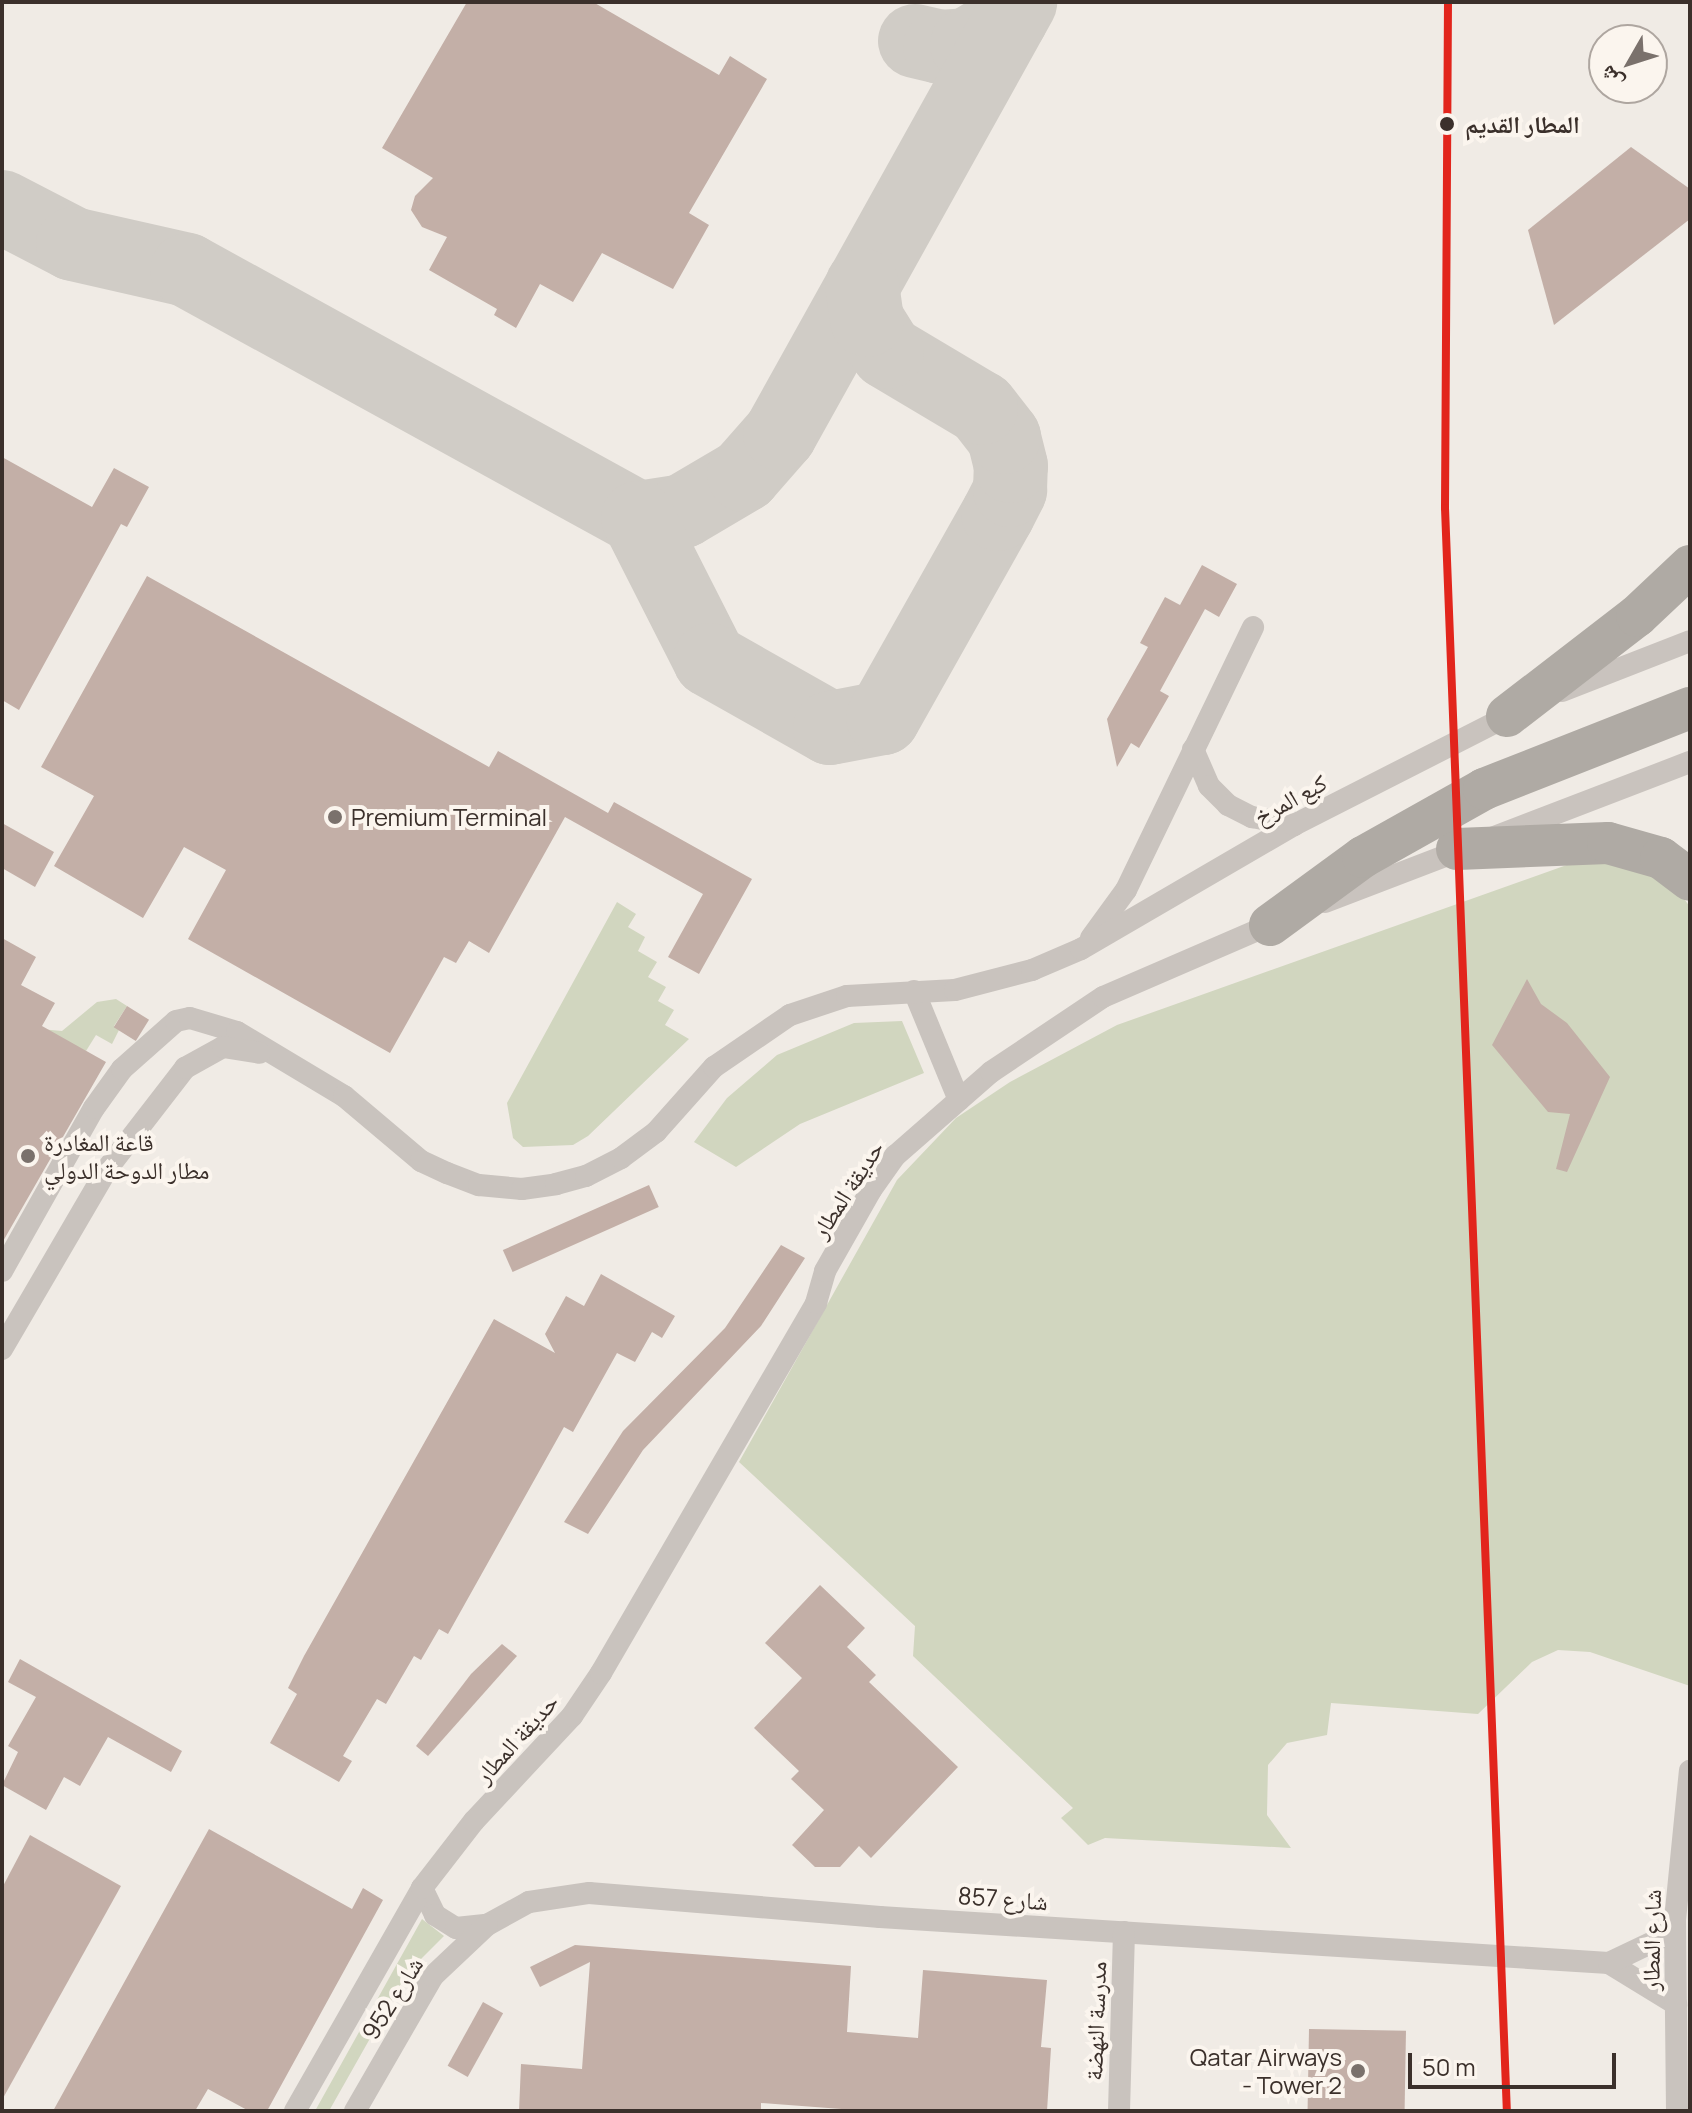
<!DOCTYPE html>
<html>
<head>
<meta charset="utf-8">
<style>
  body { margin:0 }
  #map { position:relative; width:1692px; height:2113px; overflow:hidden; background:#f0ebe5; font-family:Manrope,"Noto Naskh Arabic",sans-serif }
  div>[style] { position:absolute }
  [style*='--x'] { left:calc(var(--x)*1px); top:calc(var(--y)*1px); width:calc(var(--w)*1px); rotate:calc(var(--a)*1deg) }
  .green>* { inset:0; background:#d1d6bf }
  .taxiway>* { height:74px; margin:-37px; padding:0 37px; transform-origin:37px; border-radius:37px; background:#d0ccc6 }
  .building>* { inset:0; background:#c3afa7; transform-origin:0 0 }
  .street>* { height:22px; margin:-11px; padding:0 11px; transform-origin:11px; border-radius:11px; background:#c9c3be }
  .highway>* { height:42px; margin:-21px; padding:0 21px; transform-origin:21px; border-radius:21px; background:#afaaa4 }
  .metro-1>* { height:8px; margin:-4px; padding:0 4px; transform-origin:4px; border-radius:4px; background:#e2251c }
  .dots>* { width:22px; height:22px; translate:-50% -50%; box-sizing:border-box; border:4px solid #fbf5ee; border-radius:50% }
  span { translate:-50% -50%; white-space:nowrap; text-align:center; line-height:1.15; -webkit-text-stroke:8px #fbf5ee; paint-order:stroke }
  .stop-label { font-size:24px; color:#3b302b; font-weight:700 }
  .left { translate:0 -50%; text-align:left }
  .street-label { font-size:24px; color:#3b302b }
  .poi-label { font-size:24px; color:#3b302b }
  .right { translate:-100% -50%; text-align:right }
  .frame { position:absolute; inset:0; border:4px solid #3b302b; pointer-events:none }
  .north { position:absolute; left:1588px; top:24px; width:80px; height:80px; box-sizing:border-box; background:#fbf5ee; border:2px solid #aea6a0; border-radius:50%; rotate:231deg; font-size:22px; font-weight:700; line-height:32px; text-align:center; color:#3b302b }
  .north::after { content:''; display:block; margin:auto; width:28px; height:36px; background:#7a716c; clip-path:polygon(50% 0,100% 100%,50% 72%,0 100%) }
  .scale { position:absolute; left:1408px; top:2053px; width:208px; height:36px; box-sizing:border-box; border:4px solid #3b302b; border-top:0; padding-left:10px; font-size:24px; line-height:28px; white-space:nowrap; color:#3b302b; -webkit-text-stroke:6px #fbf5ee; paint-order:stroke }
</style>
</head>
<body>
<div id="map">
  <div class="green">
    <div style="clip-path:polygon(1606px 851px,1669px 878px,1690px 907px,1690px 1686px,1590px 1652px,1558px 1650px,1532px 1662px,1478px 1714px,1331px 1703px,1327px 1735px,1287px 1743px,1268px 1765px,1267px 1815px,1291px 1848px,1105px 1838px,1088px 1845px,1061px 1818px,1073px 1808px,913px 1656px,915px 1626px,739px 1462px,897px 1180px,956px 1118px,1010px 1082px,1117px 1025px)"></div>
    <div style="clip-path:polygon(617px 902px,636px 914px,628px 927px,645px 937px,638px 951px,657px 962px,648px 977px,666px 987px,658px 1001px,674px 1010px,665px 1025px,689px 1039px,588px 1136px,573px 1145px,523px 1147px,513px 1138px,507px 1103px)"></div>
    <div style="clip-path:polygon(116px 999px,127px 1006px,114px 1026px,119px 1030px,112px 1044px,96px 1035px,86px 1051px,40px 1029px,62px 1031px,97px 1002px)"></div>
    <div style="clip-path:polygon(902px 1021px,924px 1073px,800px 1124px,736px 1167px,694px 1142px,727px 1098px,777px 1055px,854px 1023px)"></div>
    <div style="clip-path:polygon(422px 1919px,444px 1936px,407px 1973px,329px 2111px,315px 2111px)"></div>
  </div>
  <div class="taxiway">
    <div style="--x:915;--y:41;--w:26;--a:13"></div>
    <div style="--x:940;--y:47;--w:27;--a:-4"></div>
    <div style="--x:967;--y:45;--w:51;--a:-30.6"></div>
    <div style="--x:2;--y:207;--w:80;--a:27.5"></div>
    <div style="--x:73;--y:244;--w:117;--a:12.8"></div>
    <div style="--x:187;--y:270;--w:515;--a:28.81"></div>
    <div style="--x:638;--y:518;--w:46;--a:-8.8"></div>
    <div style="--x:683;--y:511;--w:71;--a:-30.5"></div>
    <div style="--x:744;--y:475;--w:55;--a:-48.7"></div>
    <div style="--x:780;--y:434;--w:494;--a:-60.9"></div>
    <div style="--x:638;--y:518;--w:159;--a:63.1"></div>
    <div style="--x:710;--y:660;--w:138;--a:29.5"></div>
    <div style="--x:830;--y:728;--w:54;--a:-10.7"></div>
    <div style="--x:883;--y:718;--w:234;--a:-60.6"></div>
    <div style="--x:998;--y:514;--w:27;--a:-63"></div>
    <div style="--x:1010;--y:490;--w:24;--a:-88"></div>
    <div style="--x:1011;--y:466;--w:30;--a:-104"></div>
    <div style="--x:1004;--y:437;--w:37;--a:-128"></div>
    <div style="--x:981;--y:408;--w:109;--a:-149.2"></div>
    <div style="--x:887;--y:352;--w:38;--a:-122"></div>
    <div style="--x:867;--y:320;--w:35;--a:-98"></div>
  </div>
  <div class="building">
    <div style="clip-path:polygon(467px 2px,593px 2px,719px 75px,730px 56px,767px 79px,689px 213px,709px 225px,673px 289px,602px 253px,573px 302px,540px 284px,516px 328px,494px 315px,497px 309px,429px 270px,447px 237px,422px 227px,411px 210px,415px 196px,433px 178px,382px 148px)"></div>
    <div style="clip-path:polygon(1631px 147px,1690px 189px,1690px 219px,1554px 325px,1528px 230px)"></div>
    <div style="clip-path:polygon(2px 457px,92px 507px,114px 468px,149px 487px,127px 527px,121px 524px,19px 710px,2px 700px)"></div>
    <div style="clip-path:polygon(1202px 565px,1237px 584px,1219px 617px,1205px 609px,1160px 691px,1169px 696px,1139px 748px,1131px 743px,1117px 767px,1107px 719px,1148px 647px,1140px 643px,1165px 597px,1180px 605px)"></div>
    <div style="clip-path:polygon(147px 576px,489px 767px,498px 751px,608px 813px,614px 802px,752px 879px,699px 974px,668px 957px,703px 894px,565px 817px,489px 953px,469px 941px,456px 963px,444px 957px,390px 1053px,188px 939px,226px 870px,184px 847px,143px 918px,54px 866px,94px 796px,41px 767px)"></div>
    <div style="clip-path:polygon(2px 823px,54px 852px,35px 887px,2px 868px)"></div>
    <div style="clip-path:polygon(2px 938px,36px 957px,21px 985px,55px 1003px,42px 1026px,106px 1062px,2px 1243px)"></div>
    <div style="clip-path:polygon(1527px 979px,1541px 1004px,1567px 1023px,1610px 1077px,1567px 1172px,1556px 1169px,1570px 1114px,1548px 1112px,1492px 1045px)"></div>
    <div style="left:127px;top:1006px;width:26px;height:25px;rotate:32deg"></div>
    <div style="left:649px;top:1185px;width:24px;height:160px;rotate:66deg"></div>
    <div style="clip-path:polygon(781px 1245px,805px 1258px,761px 1326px,643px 1450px,588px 1534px,564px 1522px,623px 1431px,725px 1328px)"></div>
    <div style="clip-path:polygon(601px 1274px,675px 1316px,662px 1338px,652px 1332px,635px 1362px,617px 1353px,573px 1432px,564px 1427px,448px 1634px,439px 1629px,421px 1660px,414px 1656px,386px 1704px,377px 1699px,343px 1756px,352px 1761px,339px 1782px,270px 1743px,297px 1694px,288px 1688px,304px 1656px,494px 1319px,555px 1353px,545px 1334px,566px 1296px,584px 1306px)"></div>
    <div style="clip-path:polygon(820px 1585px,865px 1628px,847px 1647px,876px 1675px,869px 1682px,958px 1767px,871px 1858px,859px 1846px,840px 1867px,815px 1867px,792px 1845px,824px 1810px,791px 1779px,799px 1771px,754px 1728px,802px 1678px,765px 1643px)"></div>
    <div style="clip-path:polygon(502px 1644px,517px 1656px,428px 1756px,416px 1746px,471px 1674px)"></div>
    <div style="clip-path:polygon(20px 1659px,182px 1751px,171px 1772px,108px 1737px,80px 1786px,64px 1777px,46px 1810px,2px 1785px,18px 1752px,8px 1746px,36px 1697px,8px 1682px)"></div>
    <div style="clip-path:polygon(209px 1829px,352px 1909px,363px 1888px,383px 1900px,267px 2111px,249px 2111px,208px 2089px,195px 2111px,53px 2111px)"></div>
    <div style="clip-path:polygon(30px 1835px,121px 1886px,2px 2100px,2px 1888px)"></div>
    <div style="clip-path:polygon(575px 1945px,851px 1966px,847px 2032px,918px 2038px,923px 1970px,1047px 1980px,1041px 2047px,1051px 2048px,1047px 2111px,868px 2111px,761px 2103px,761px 2111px,519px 2111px,521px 2064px,582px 2069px,590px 1962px,540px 1987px,530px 1967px)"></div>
    <div style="left:483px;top:2002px;width:23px;height:73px;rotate:29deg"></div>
    <div style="left:1309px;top:2029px;width:97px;height:82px;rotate:1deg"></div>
  </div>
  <div class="street">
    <div style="--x:1562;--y:691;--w:137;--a:-21.3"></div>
    <div style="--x:1193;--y:749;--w:40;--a:66.6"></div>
    <div style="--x:1209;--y:786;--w:27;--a:45"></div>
    <div style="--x:1228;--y:805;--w:27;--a:27"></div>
    <div style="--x:1252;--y:817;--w:43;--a:10.8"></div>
    <div style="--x:1325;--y:902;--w:391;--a:-21"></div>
    <div style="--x:1091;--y:938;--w:59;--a:-53.9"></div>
    <div style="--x:1126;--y:890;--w:292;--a:-64.2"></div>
    <div style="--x:914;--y:991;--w:118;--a:67.6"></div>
    <div style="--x:2;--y:1271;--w:187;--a:-60.6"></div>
    <div style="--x:94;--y:1108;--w:48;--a:-54.3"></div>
    <div style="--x:122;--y:1069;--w:72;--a:-41.6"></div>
    <div style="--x:176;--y:1021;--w:14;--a:-12"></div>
    <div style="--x:190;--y:1018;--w:49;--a:16.6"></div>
    <div style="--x:237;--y:1032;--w:125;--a:30.9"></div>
    <div style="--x:344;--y:1096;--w:101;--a:40.2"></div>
    <div style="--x:421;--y:1161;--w:29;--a:25"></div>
    <div style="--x:447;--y:1173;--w:34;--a:21"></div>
    <div style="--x:479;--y:1185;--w:43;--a:5.3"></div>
    <div style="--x:522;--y:1189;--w:34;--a:-8"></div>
    <div style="--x:556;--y:1184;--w:31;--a:-15"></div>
    <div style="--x:586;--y:1176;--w:39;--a:-27"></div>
    <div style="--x:621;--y:1158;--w:44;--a:-36.6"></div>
    <div style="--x:656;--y:1132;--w:87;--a:-48.3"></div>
    <div style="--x:714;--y:1067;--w:92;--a:-34.4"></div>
    <div style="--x:790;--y:1015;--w:60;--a:-18.4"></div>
    <div style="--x:847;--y:996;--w:108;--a:-3.2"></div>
    <div style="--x:955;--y:990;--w:80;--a:-14.6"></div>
    <div style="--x:1032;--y:970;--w:53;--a:-23.2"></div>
    <div style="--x:1081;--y:949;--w:246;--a:-30.2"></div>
    <div style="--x:1294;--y:825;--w:249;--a:-27"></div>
    <div style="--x:2;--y:1349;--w:208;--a:-59.7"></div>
    <div style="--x:107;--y:1169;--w:128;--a:-52.3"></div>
    <div style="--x:185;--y:1068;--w:43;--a:-28.9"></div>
    <div style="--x:223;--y:1047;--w:37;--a:9"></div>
    <div style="--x:422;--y:1888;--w:30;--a:64"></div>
    <div style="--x:435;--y:1915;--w:25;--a:32"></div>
    <div style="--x:456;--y:1928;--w:31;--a:-6"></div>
    <div style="--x:487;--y:1925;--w:48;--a:-28.7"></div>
    <div style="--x:529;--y:1902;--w:61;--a:-8.5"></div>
    <div style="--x:589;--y:1893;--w:292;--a:4.7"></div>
    <div style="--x:880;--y:1917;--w:730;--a:3.61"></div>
    <div style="--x:1609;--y:1963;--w:79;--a:31.5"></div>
    <div style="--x:1609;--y:1963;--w:53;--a:-25.6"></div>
    <div style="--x:1657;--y:1940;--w:27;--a:-48"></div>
    <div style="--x:295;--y:2111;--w:257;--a:-60.3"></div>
    <div style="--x:422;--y:1888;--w:85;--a:-52.2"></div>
    <div style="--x:474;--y:1821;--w:144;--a:-47"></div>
    <div style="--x:572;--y:1716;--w:52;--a:-56"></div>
    <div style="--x:601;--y:1673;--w:428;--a:-59.8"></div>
    <div style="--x:816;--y:1303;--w:33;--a:-74"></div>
    <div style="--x:825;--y:1271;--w:93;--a:-60.4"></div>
    <div style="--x:871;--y:1190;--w:42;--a:-54.8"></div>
    <div style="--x:895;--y:1156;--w:128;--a:-41.2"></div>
    <div style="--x:991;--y:1072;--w:135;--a:-33.8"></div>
    <div style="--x:1103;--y:997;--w:192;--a:-23.4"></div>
    <div style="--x:355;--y:2111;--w:156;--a:-60"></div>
    <div style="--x:433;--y:1976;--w:74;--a:-43.4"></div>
    <div style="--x:1119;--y:2111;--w:179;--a:-88.4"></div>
    <div style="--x:1677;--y:2111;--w:191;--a:-90.6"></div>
    <div style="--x:1675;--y:1920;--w:150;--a:-84.3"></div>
  </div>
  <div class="highway">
    <div style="--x:1507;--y:716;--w:164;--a:-37.6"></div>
    <div style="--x:1637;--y:616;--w:73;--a:-43.3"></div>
    <div style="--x:1457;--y:849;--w:151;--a:-2.3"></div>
    <div style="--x:1608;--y:843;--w:55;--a:15.8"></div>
    <div style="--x:1661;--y:858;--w:36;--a:37"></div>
    <div style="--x:1270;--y:925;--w:115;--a:-36.2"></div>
    <div style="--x:1363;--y:857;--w:139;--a:-29.3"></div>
    <div style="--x:1484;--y:789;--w:221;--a:-21.5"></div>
  </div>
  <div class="metro-1">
    <div style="--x:1448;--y:2;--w:506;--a:90.34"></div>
    <div style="--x:1445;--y:508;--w:1604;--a:87.79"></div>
  </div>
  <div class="dots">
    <div style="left:1447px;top:124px;background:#3b302b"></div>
    <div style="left:335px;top:817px;background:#7a716c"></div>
    <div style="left:28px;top:1156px;background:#7a716c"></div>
    <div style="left:1358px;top:2071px;background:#7a716c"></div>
  </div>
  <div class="stop-label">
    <span class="left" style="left:1465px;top:124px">المطار القديم</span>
  </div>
  <div class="street-label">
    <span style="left:1290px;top:799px;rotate:-29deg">كبع المرخ</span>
    <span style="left:847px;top:1189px;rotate:-57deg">حديقة المطار</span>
    <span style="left:516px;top:1738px;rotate:-48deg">حديقة المطار</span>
    <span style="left:1003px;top:1898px;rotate:4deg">شارع 857</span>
    <span style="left:1651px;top:1940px;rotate:-89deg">شارع المطار</span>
    <span style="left:392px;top:1998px;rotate:-58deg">شارع 952</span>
    <span style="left:1095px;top:2021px;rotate:-88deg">مدرسة النهضة</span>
  </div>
  <div class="poi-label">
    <span class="left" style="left:351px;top:817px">Premium Terminal</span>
    <span class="left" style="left:44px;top:1156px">قاعة المغادرة<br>مطار الدوحة الدولي</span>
    <span class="right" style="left:1342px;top:2071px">Qatar Airways<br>- Tower 2</span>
  </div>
  <div class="frame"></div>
  <div class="north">ش</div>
  <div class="scale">50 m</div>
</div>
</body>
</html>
